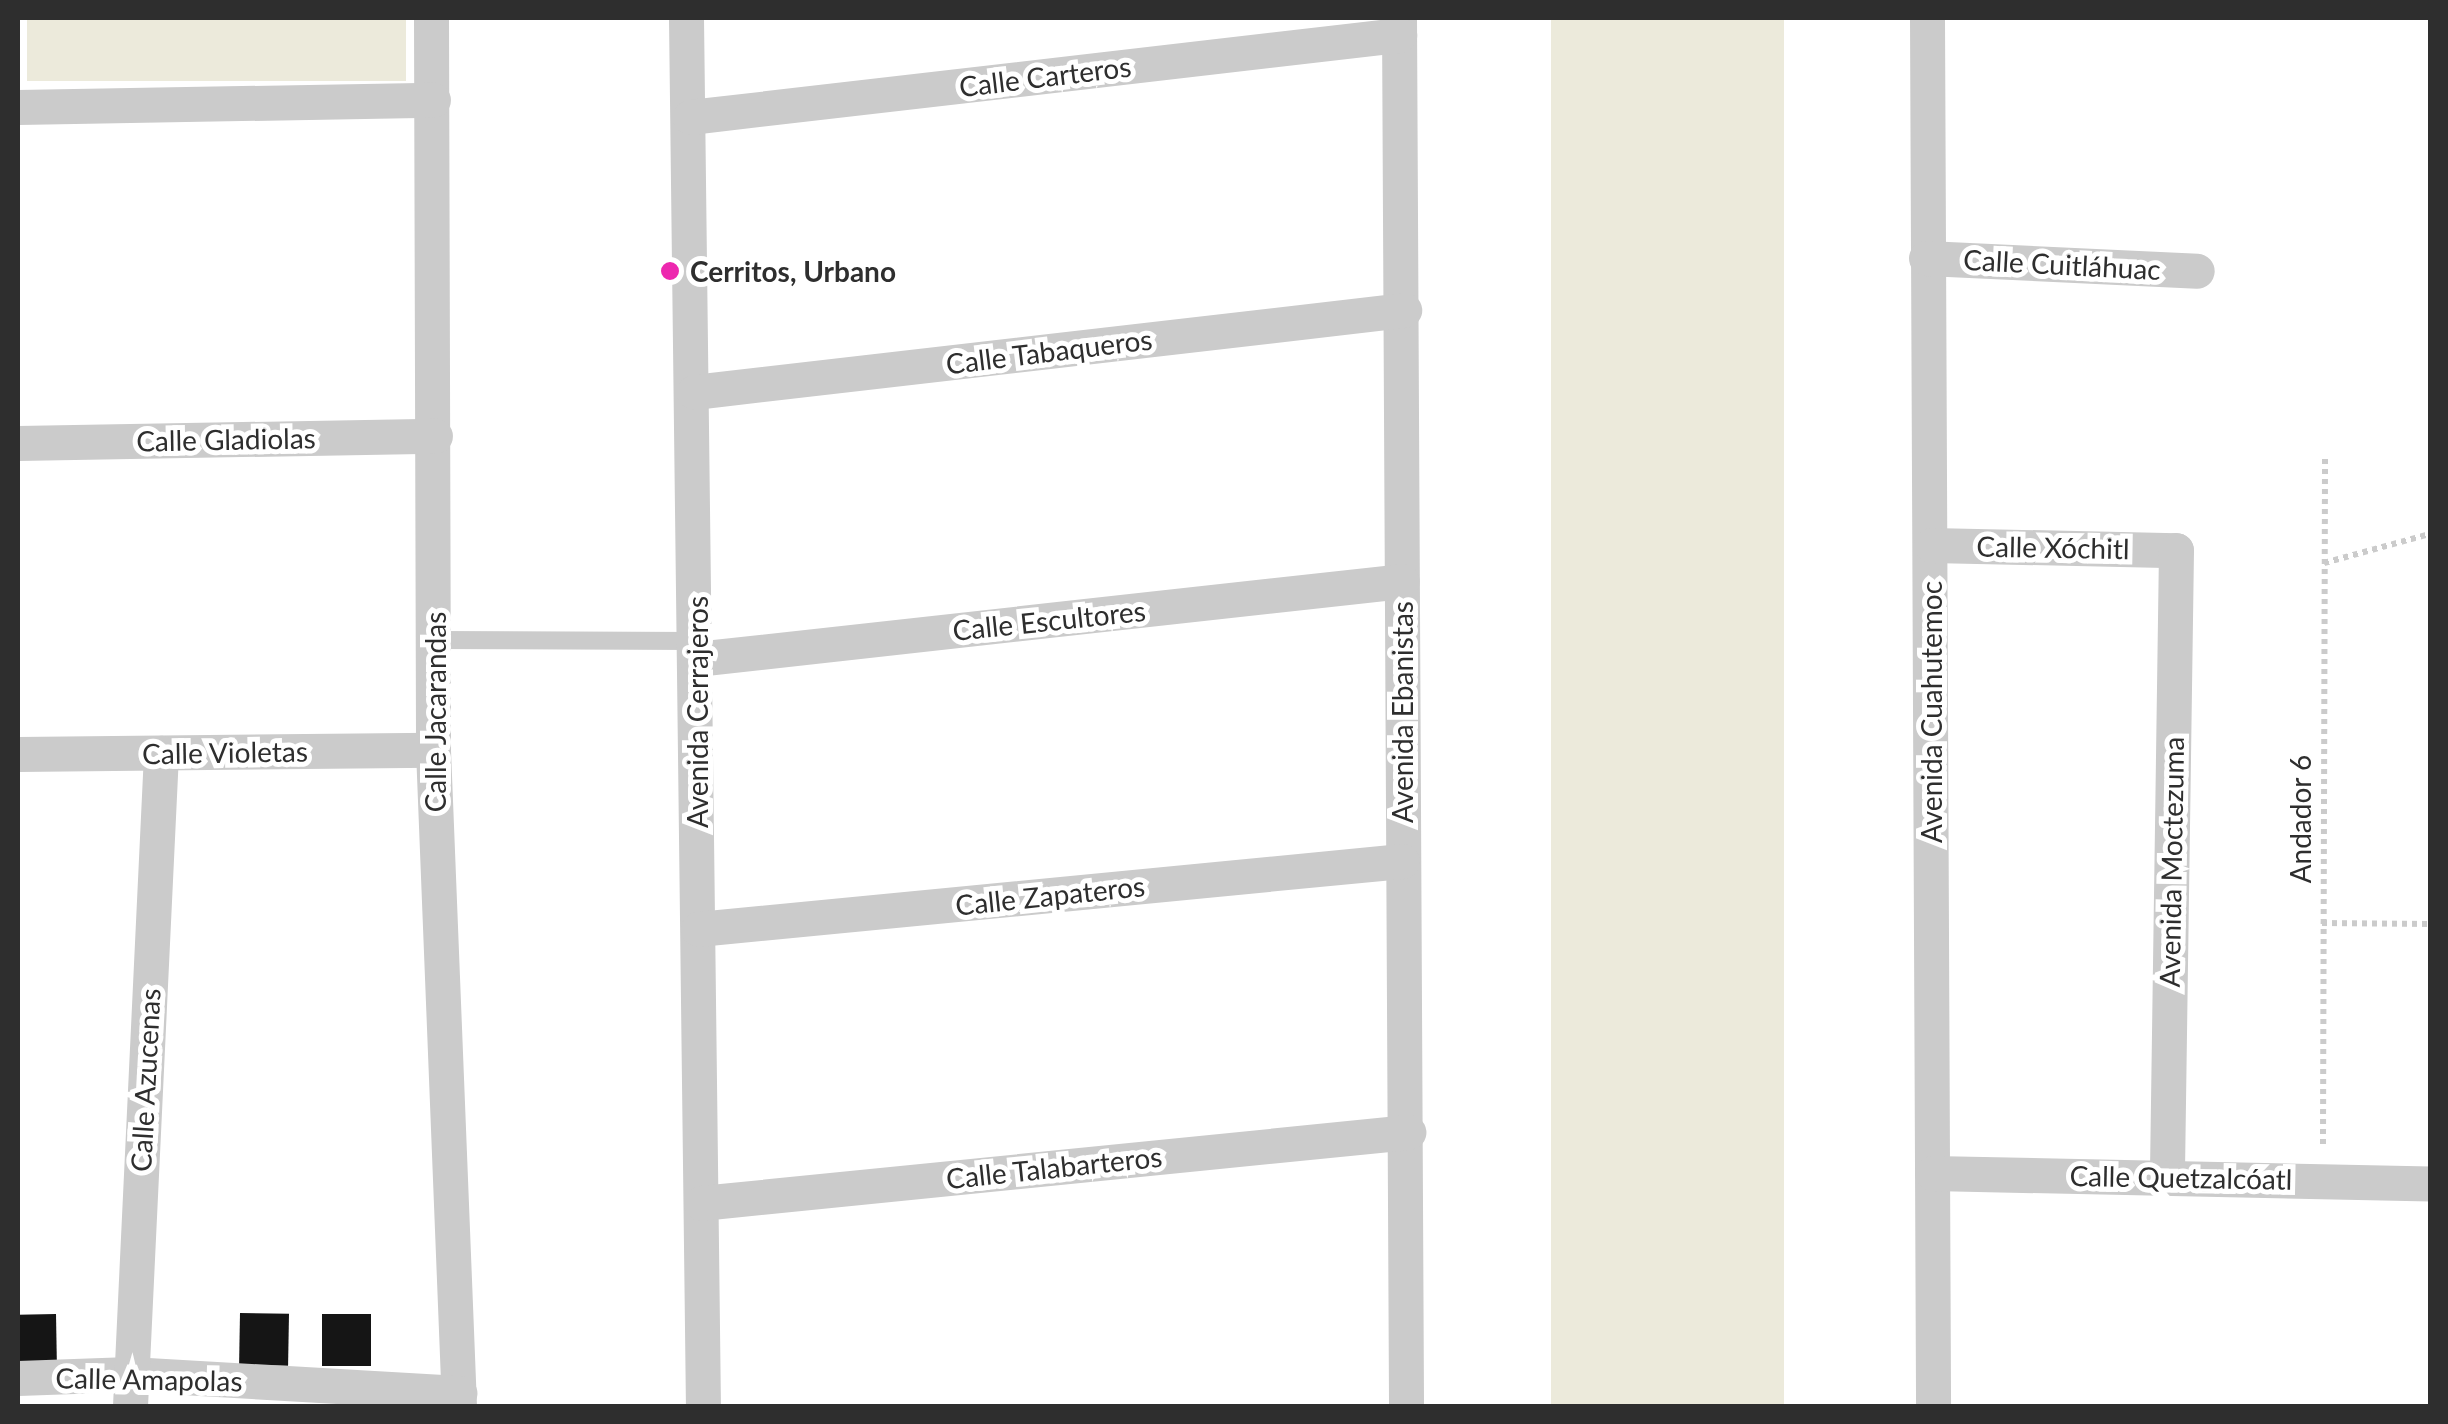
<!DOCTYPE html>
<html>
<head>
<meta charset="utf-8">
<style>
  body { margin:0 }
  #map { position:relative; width:2448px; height:1424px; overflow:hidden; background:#fff; font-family:Lato,sans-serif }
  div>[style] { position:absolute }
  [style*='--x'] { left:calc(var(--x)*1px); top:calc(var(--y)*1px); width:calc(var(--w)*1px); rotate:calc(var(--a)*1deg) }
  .green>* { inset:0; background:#eceadb; transform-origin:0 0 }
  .building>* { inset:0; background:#151515; transform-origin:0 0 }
  .path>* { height:6px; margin-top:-3px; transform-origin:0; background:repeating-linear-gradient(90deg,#cbcbcb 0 5px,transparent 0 10px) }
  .lane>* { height:18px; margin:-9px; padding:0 9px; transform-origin:9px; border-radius:9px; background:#cbcbcb }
  .street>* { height:35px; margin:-17.5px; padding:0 17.5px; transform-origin:17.5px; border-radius:17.5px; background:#cbcbcb }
  .dots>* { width:28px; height:28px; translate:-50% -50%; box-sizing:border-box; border:5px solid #fff; border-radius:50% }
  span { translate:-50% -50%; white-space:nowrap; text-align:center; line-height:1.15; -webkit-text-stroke:10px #fff; paint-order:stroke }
  .street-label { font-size:28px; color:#2e2e2e }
  .poi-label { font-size:28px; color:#2e2e2e; font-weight:700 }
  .left { translate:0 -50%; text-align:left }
  .frame { position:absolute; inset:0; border:20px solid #2e2e2e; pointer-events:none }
</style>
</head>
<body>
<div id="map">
  <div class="green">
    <div style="left:27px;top:18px;width:379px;height:63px"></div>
    <div style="left:1551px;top:18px;width:233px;height:1388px"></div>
  </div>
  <div class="building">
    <div style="left:240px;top:1313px;width:49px;height:52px;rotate:1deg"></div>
    <div style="left:56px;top:1314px;width:52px;height:38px;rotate:89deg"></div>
    <div style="left:322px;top:1314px;width:49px;height:52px"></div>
  </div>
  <div class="path">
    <div style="--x:2324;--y:563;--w:110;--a:-15.3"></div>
    <div style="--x:2322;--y:923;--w:108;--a:0.5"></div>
    <div style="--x:2323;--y:1144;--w:687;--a:-89.83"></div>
  </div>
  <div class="lane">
    <div style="--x:433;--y:640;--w:263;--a:0.2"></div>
  </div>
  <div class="street">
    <div style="--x:431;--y:18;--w:732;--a:89.84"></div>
    <div style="--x:433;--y:750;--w:657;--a:87.73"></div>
    <div style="--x:686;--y:18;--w:1388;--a:89.3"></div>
    <div style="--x:1399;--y:18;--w:1388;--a:89.71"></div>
    <div style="--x:1927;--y:18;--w:1388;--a:89.75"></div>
    <div style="--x:18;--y:107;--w:415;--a:-1"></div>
    <div style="--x:690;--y:117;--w:714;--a:-6.6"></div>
    <div style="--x:1926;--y:258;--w:271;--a:2.7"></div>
    <div style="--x:694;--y:392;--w:715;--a:-6.59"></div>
    <div style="--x:18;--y:443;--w:417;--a:-1"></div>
    <div style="--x:1931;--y:545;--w:245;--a:1.2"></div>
    <div style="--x:2176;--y:550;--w:625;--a:90.83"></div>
    <div style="--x:696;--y:659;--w:710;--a:-6.3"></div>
    <div style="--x:18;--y:754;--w:415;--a:-0.6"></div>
    <div style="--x:698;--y:929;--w:707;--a:-5.52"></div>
    <div style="--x:1932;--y:1173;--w:498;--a:1.2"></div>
    <div style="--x:701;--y:1203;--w:711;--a:-5.73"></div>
    <div style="--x:18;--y:1378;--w:112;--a:-2"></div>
    <div style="--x:130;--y:1374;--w:330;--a:3.3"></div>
    <div style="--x:130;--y:1406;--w:654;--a:-87.28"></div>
  </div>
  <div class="dots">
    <div style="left:670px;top:271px;background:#ed28af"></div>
  </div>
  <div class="street-label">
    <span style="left:1045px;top:76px;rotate:-7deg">Calle Carteros</span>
    <span style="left:2062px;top:264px;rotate:3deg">Calle Cuitláhuac</span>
    <span style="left:1049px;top:351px;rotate:-7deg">Calle Tabaqueros</span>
    <span style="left:226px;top:439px;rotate:-1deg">Calle Gladiolas</span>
    <span style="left:2053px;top:547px;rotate:1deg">Calle Xóchitl</span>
    <span style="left:1049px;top:620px;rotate:-6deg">Calle Escultores</span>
    <span style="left:435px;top:712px;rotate:-90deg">Calle Jacarandas</span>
    <span style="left:697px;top:712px;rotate:-90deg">Avenida Cerrajeros</span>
    <span style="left:1402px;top:712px;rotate:-90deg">Avenida Ebanistas</span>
    <span style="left:1931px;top:712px;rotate:-90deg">Avenida Cuahutemoc</span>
    <span style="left:225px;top:752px;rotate:-1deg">Calle Violetas</span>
    <span style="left:2300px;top:819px;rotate:-90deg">Andador 6</span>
    <span style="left:2171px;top:862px;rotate:-89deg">Avenida Moctezuma</span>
    <span style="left:1050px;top:895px;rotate:-6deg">Calle Zapateros</span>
    <span style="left:145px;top:1080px;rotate:-87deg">Calle Azucenas</span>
    <span style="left:1054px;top:1167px;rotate:-6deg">Calle Talabarteros</span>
    <span style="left:2181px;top:1177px;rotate:1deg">Calle Quetzalcóatl</span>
    <span style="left:149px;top:1379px;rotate:1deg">Calle Amapolas</span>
  </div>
  <div class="poi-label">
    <span class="left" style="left:690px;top:271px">Cerritos, Urbano</span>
  </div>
  <div class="frame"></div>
</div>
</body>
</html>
